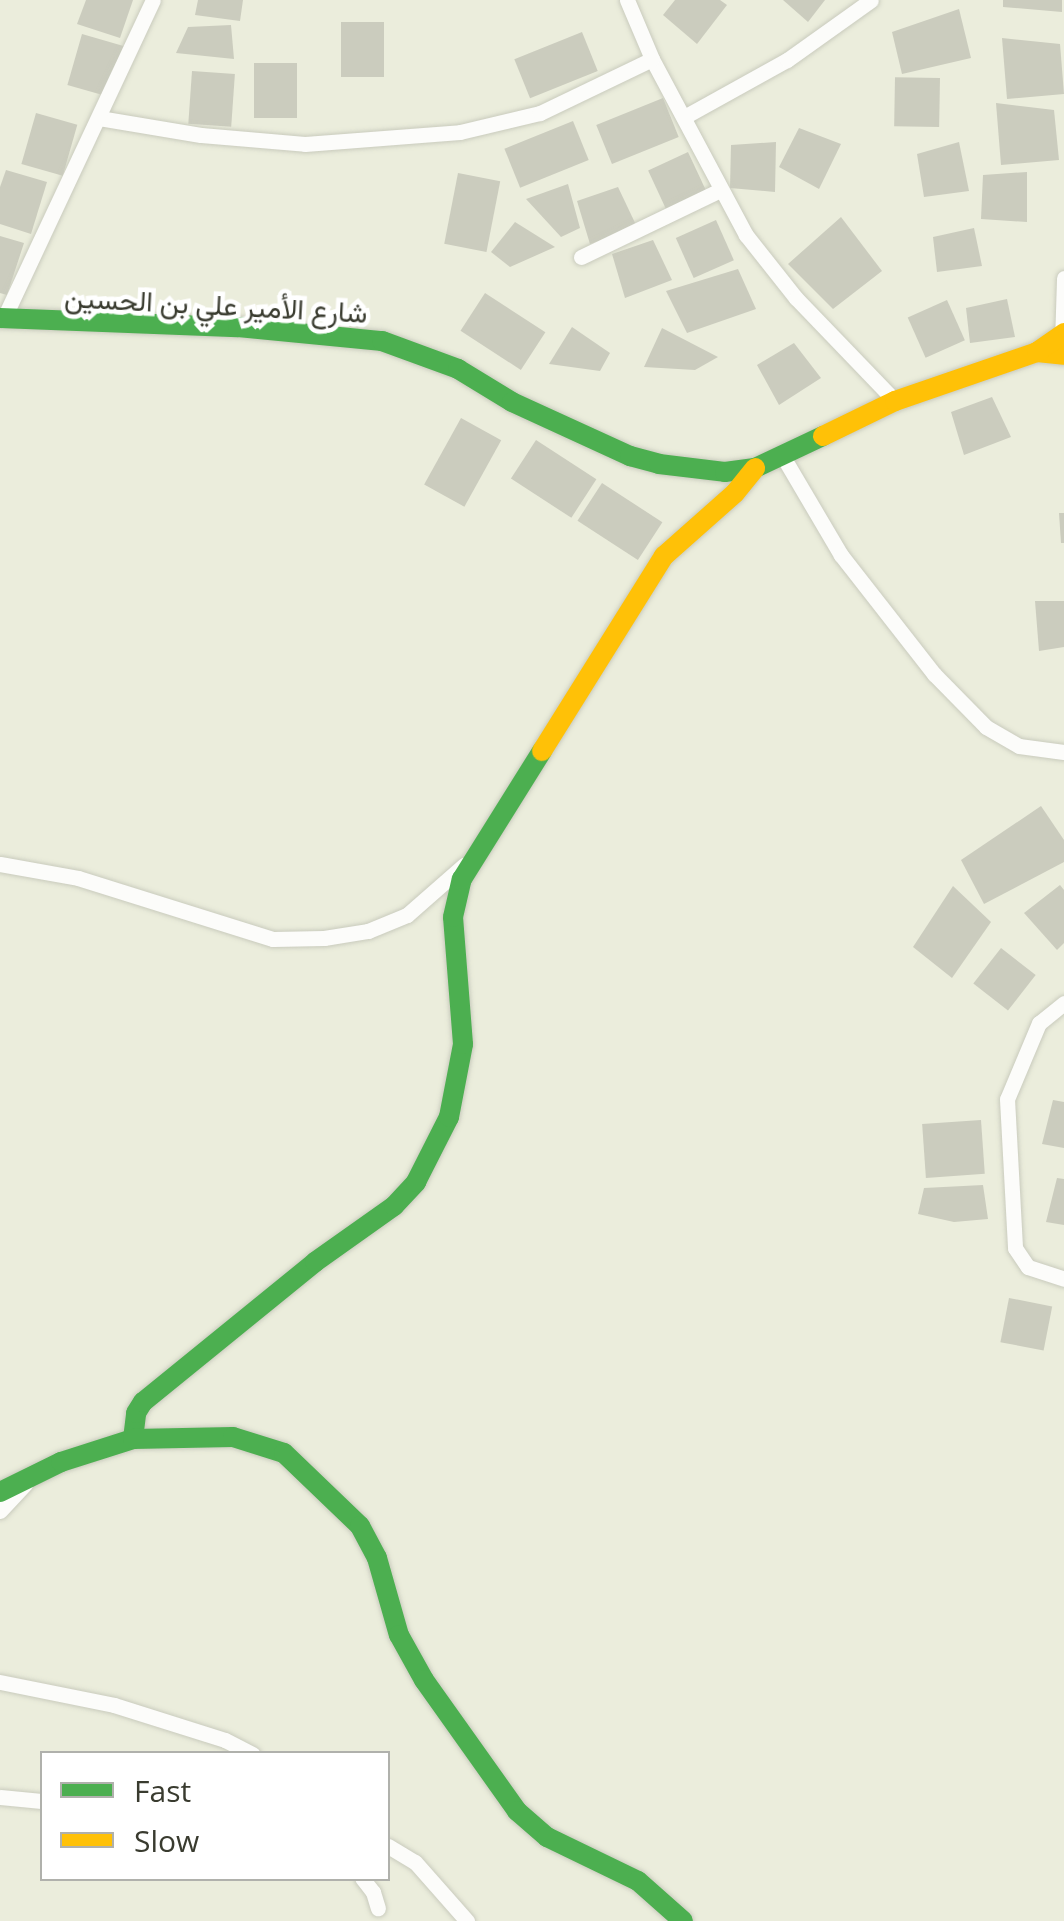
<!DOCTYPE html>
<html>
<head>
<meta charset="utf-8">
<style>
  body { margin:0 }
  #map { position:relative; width:1064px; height:1921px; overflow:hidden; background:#ebeddc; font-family:"Open Sans",Vazirmatn,sans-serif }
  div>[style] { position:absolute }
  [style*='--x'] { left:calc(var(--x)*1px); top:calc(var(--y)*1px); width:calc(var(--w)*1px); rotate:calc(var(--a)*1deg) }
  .building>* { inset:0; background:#cbccbe; transform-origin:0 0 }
  .roads { filter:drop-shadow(0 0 2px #c9cbbd) drop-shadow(0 0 2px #c9cbbd) }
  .street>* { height:15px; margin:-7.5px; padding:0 7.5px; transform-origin:7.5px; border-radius:7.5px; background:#fcfcfa }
  .fast>* { height:20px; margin:-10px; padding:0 10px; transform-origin:10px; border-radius:10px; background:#4caf50 }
  .slow>* { height:20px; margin:-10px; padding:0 10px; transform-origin:10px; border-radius:10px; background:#ffc107 }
  span { translate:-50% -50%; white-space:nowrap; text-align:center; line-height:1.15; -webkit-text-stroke:9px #fff; paint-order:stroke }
  .street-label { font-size:28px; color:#393b2f }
  .legend { position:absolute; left:40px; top:1751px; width:350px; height:130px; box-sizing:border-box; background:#fff; border:2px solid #b0b1ac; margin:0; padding:12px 18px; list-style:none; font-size:30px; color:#393b2f }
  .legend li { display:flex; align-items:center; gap:20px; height:50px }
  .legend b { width:50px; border:2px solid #b0b1ac }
</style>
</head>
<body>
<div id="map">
  <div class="building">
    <div style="clip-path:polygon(86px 0,133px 0,120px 38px,77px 24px)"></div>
    <div style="clip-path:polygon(198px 0,243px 0,240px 21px,195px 15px)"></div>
    <div style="clip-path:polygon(675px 0,720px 0,727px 5px,697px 44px,663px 15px)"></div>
    <div style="clip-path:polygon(783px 0,825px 0,808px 22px)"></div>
    <div style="clip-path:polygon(1003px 0,1062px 0,1062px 12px,1003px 7px)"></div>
    <div style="clip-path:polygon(959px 9px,971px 58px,902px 74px,892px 32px)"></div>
    <div style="left:384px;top:22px;width:55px;height:43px;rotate:90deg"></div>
    <div style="clip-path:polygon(231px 25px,234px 59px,176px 53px,188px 27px)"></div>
    <div style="left:582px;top:32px;width:42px;height:73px;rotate:68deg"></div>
    <div style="left:82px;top:34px;width:44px;height:53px;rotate:16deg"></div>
    <div style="clip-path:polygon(1002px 38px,1060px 44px,1064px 94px,1007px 99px)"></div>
    <div style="left:297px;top:63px;width:55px;height:43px;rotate:90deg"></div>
    <div style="left:192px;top:71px;width:43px;height:53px;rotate:4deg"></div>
    <div style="left:940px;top:78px;width:49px;height:45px;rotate:91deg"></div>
    <div style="left:663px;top:98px;width:42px;height:72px;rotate:68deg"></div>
    <div style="clip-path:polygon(996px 103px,1054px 110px,1059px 160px,1001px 165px)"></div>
    <div style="left:36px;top:113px;width:43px;height:53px;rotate:16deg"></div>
    <div style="left:573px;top:121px;width:42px;height:74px;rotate:68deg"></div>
    <div style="clip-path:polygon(799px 128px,841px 144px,819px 189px,779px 167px)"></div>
    <div style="clip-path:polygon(776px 142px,775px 192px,730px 188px,731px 145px)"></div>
    <div style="clip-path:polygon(959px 142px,969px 191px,924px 197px,917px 154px)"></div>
    <div style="left:688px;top:152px;width:45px;height:44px;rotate:65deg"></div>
    <div style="clip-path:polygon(6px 170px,47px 182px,31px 234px,0 224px,0 187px)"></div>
    <div style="clip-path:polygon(1027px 172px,1027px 222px,981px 219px,983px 175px)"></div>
    <div style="left:458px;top:173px;width:43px;height:72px;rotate:11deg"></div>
    <div style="clip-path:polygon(568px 184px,580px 228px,561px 237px,526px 199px)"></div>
    <div style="clip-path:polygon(618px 187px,637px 227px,590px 244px,577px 201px)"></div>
    <div style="clip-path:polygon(841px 217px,882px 271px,833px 309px,788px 264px)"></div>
    <div style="left:716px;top:220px;width:44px;height:44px;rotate:66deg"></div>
    <div style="clip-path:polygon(515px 222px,555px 247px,510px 267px,491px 252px)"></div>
    <div style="clip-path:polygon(974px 228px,982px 266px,937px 272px,933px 237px)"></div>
    <div style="clip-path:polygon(0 236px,24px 243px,7px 295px,0 293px)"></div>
    <div style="clip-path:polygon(653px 240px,672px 280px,625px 298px,612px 254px)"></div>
    <div style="clip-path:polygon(738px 269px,756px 309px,687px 333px,666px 291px)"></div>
    <div style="left:485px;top:293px;width:72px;height:45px;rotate:33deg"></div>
    <div style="clip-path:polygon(1007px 299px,1015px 337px,970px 343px,966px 308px)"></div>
    <div style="left:947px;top:300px;width:44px;height:43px;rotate:66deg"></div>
    <div style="clip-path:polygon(572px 327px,610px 353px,600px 371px,549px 364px)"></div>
    <div style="clip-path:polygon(662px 328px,718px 357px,695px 370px,644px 367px)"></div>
    <div style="clip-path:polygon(794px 343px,821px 378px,779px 405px,757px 365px)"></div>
    <div style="clip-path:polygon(992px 397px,1011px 437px,964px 455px,951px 412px)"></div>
    <div style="left:461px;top:418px;width:46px;height:76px;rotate:29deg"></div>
    <div style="left:536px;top:440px;width:72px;height:46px;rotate:33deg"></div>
    <div style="left:602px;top:483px;width:72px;height:45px;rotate:33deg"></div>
    <div style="clip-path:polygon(1059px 513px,1064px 513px,1064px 543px,1061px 543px)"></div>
    <div style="clip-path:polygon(1035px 601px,1064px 601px,1064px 647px,1039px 651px)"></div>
    <div style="clip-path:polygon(1041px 806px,1064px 840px,1064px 862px,984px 904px,961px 860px)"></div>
    <div style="clip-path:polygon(1060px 885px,1064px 890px,1064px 943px,1057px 950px,1024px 913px)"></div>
    <div style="clip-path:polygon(953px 886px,991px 922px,952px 978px,913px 947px)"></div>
    <div style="left:1001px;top:948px;width:44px;height:45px;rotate:38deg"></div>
    <div style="clip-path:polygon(1053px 1100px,1064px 1102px,1064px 1148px,1042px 1144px)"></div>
    <div style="left:981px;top:1120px;width:54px;height:59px;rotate:86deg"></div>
    <div style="clip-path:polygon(1057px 1178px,1064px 1179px,1064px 1225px,1046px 1222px)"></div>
    <div style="clip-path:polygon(983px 1185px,988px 1219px,954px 1222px,918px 1214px,924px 1188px)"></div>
    <div style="left:1009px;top:1298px;width:44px;height:45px;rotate:11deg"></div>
  </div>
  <div class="roads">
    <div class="street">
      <div style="--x:627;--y:0;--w:64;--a:67"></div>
      <div style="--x:652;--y:59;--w:200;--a:61.9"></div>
      <div style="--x:746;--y:235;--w:80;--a:51.6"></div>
      <div style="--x:796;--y:298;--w:143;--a:46.1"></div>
      <div style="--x:684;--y:117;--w:118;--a:-29"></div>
      <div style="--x:787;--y:60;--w:103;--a:-35.5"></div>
      <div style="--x:99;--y:118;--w:103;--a:9.5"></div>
      <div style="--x:201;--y:135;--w:104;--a:4.9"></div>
      <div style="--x:305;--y:144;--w:155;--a:-4.4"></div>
      <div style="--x:460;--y:132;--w:82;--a:-13.4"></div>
      <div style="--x:540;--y:113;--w:124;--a:-25.7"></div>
      <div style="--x:581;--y:257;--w:154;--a:-25.7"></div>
      <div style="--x:3;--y:320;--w:353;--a:-64.9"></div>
      <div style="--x:1062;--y:343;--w:65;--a:-88.2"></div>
      <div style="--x:782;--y:455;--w:116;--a:59.5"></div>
      <div style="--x:841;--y:555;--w:151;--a:52"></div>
      <div style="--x:934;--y:674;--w:74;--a:45.5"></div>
      <div style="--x:986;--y:727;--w:38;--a:30"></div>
      <div style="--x:1019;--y:746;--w:45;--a:7.6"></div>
      <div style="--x:0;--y:864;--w:79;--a:10.2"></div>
      <div style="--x:78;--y:878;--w:204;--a:17.4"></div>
      <div style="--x:273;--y:939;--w:51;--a:-1.1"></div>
      <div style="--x:324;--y:938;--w:45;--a:-9"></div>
      <div style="--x:368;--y:931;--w:42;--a:-22.3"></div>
      <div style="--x:407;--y:915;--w:76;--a:-41.3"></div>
      <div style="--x:1064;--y:1003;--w:32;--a:141"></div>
      <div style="--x:1039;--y:1023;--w:82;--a:112.8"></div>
      <div style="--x:1007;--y:1099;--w:149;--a:86.9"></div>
      <div style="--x:1015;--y:1248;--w:23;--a:56"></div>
      <div style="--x:1028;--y:1267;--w:38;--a:18"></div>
      <div style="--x:0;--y:1511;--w:37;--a:-47"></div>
      <div style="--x:0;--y:1682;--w:116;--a:11.4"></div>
      <div style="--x:114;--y:1705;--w:116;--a:17.5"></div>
      <div style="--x:225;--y:1740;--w:31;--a:27"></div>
      <div style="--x:0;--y:1797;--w:42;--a:5.4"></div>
      <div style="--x:388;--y:1846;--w:31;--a:31"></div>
      <div style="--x:415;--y:1862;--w:79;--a:48.6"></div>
      <div style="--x:362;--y:1878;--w:18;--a:52"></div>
      <div style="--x:373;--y:1892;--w:17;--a:73"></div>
    </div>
    <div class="fast">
      <div style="--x:0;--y:318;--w:238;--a:2.2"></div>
      <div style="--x:238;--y:327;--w:145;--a:5.6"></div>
      <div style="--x:382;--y:341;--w:81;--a:20.2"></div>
      <div style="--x:458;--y:369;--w:63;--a:31.4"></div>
      <div style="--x:512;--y:402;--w:130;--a:24.6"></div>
      <div style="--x:630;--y:456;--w:30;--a:15"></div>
      <div style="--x:659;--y:464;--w:66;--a:6.9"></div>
      <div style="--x:725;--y:472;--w:30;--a:-8"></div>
      <div style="--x:755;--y:468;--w:75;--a:-25.2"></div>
      <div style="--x:133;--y:1439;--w:26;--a:-83"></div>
      <div style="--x:136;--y:1413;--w:13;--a:-58"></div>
      <div style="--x:143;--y:1402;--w:222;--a:-39.1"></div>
      <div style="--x:315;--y:1262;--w:97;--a:-35.3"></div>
      <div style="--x:394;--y:1206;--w:33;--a:-47"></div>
      <div style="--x:416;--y:1182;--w:73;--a:-63.1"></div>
      <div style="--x:449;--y:1117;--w:74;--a:-79.1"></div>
      <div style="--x:463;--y:1044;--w:127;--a:-94.5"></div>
      <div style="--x:453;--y:917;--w:39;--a:-77"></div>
      <div style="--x:462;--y:879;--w:151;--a:-58"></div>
      <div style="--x:0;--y:1492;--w:68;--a:-26.2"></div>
      <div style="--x:61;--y:1462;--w:76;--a:-17.7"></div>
      <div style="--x:133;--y:1439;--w:100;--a:-1.1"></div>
      <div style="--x:233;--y:1437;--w:53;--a:17.4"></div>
      <div style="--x:284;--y:1453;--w:105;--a:43.8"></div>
      <div style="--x:360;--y:1526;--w:36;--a:62"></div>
      <div style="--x:377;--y:1558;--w:80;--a:74.1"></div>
      <div style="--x:399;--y:1635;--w:51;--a:60.9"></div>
      <div style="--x:424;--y:1680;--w:161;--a:54.6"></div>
      <div style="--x:517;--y:1811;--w:40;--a:41"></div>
      <div style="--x:547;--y:1837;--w:101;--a:25.8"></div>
      <div style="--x:638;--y:1881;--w:60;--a:41.6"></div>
    </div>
    <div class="slow">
      <div style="--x:1037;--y:352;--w:27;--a:6"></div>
      <div style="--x:823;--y:436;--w:80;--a:-25.9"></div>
      <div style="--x:895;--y:401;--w:150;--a:-19"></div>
      <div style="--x:1037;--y:352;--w:33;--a:-35"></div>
      <div style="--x:542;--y:751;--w:230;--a:-58"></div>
      <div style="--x:664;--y:556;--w:95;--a:-41.6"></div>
      <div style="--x:735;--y:493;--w:32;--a:-51"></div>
    </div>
  </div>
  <div class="street-label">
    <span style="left:216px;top:304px;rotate:3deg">شارع الأمير علي بن الحسين</span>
  </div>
  <ul class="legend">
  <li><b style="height:12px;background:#4caf50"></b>Fast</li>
  <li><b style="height:12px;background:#ffc107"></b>Slow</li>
  </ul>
</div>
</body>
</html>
